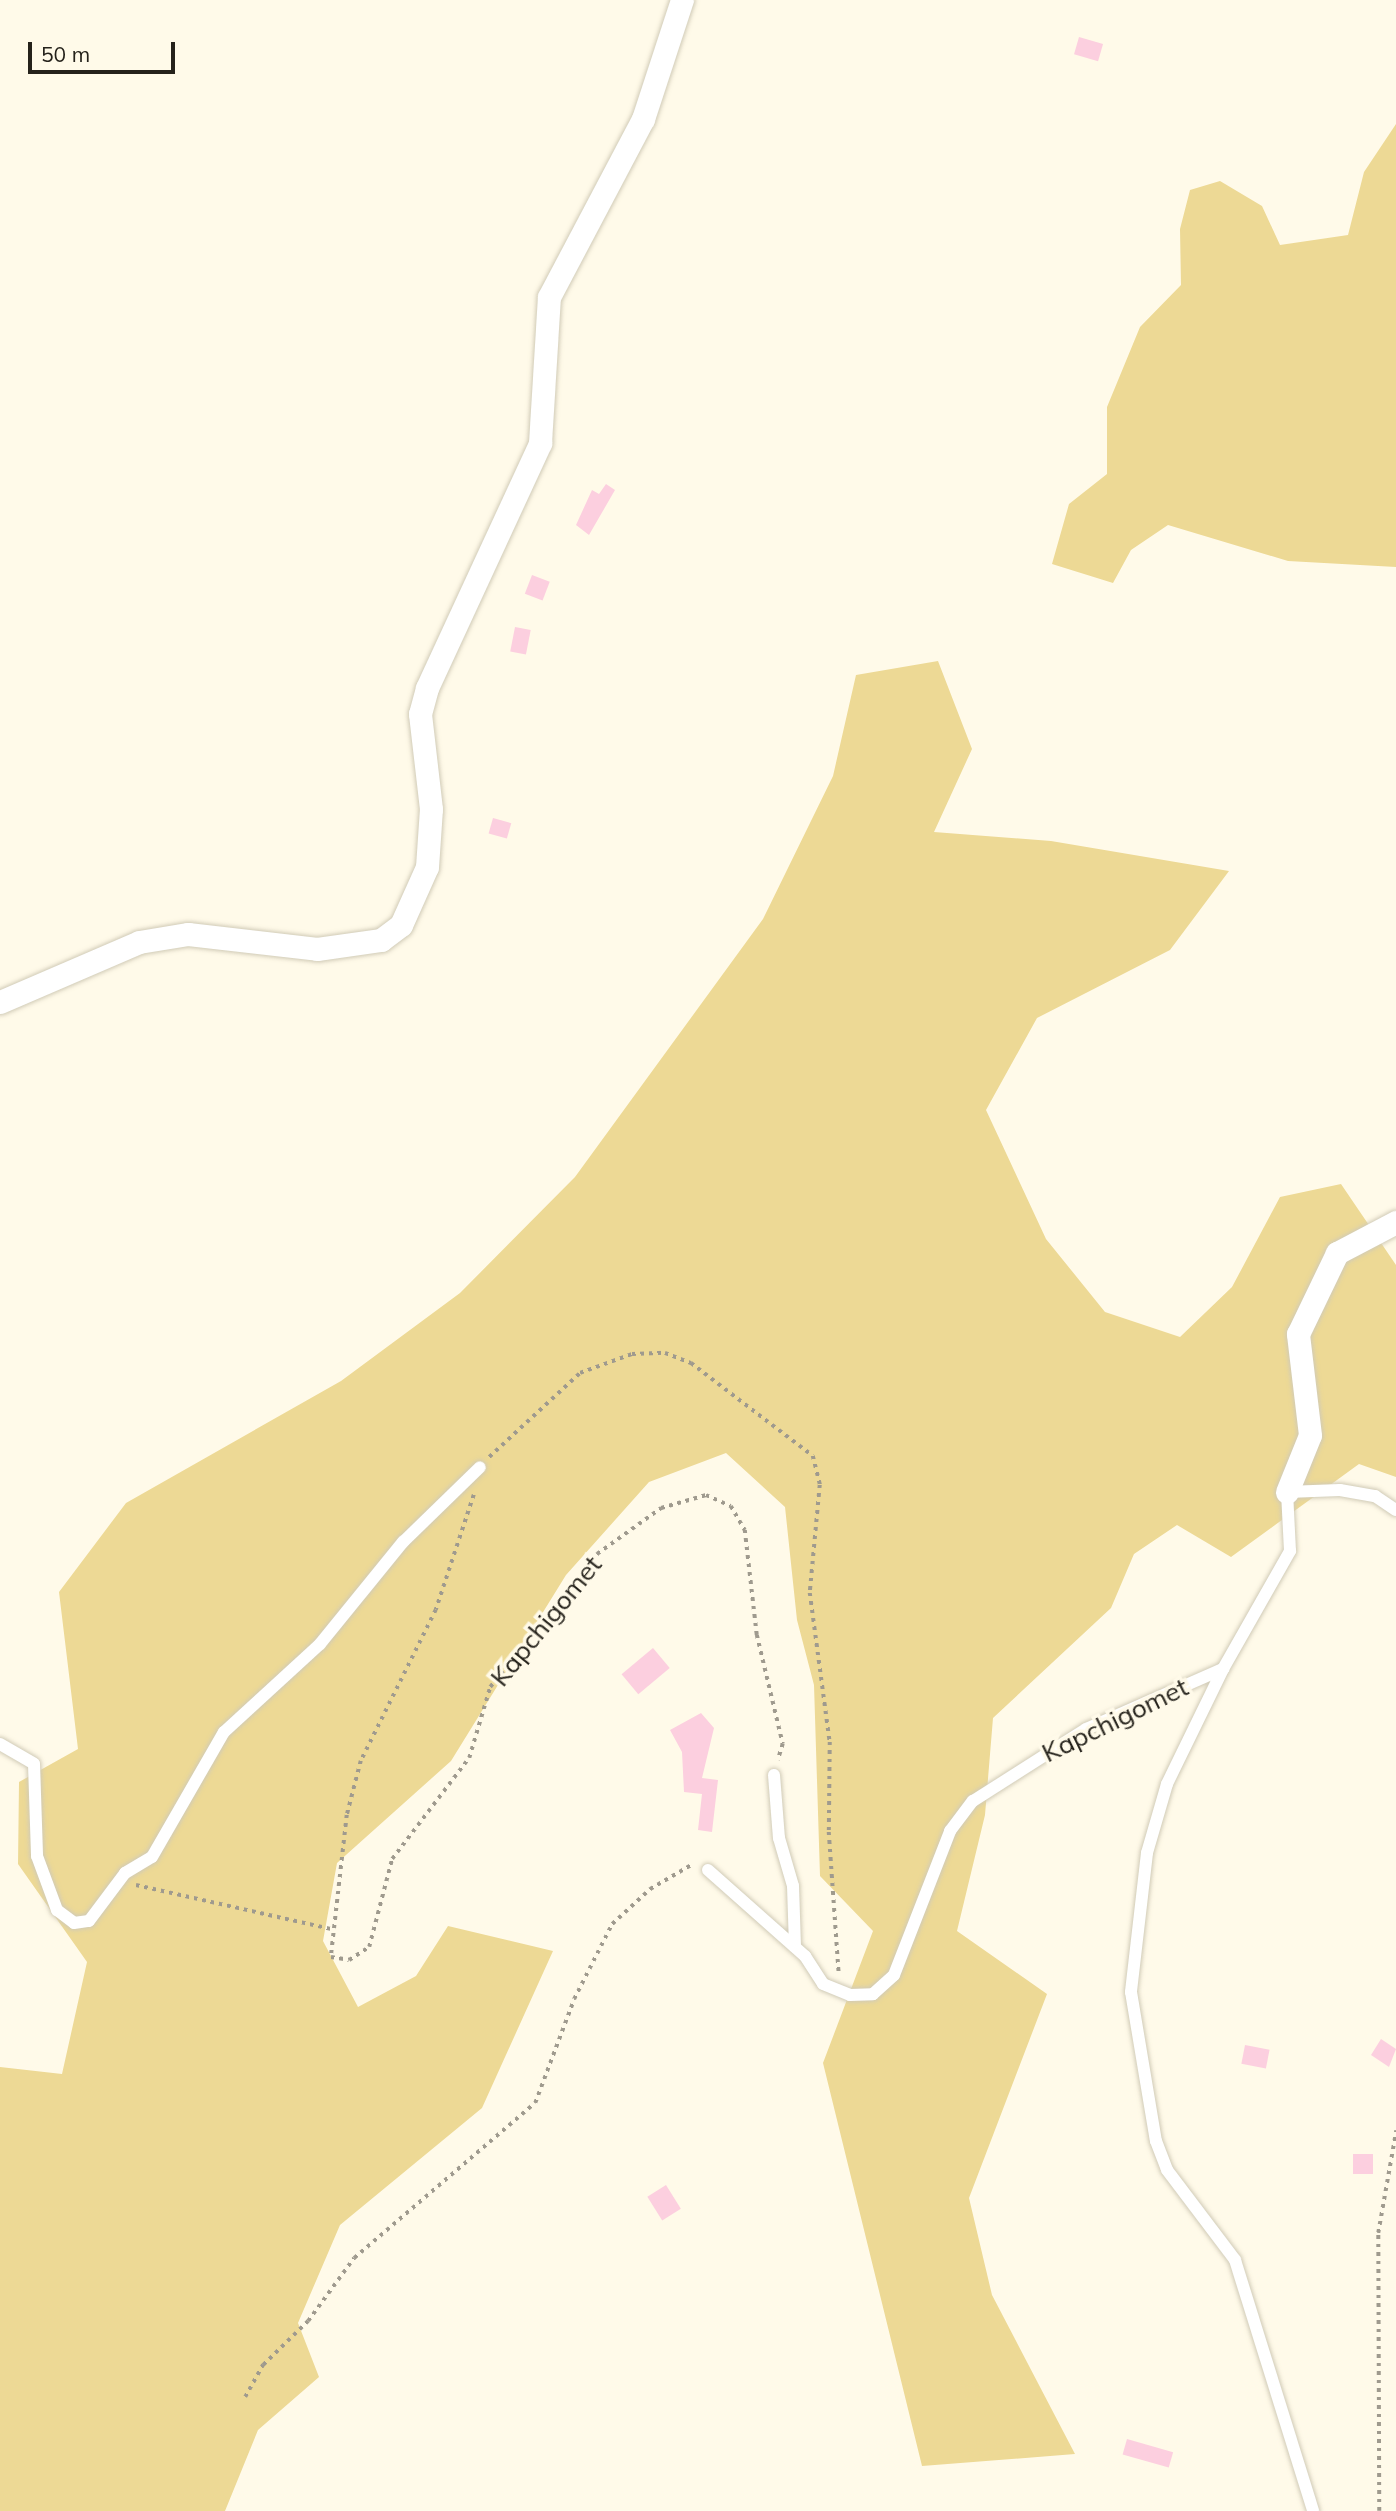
<!DOCTYPE html>
<html>
<head>
<meta charset="utf-8">
<style>
  body { margin:0 }
  #map { position:relative; width:1396px; height:2511px; overflow:hidden; background:#fffae9; font-family:Mulish,sans-serif }
  div>[style] { position:absolute }
  [style*='--x'] { left:calc(var(--x)*1px); top:calc(var(--y)*1px); width:calc(var(--w)*1px); rotate:calc(var(--a)*1deg) }
  .green>* { inset:0; background:#edd995 }
  .building>* { inset:0; background:#fccfdf; transform-origin:0 0 }
  .path>* { height:3.5px; margin-top:-1.75px; transform-origin:0; background:repeating-linear-gradient(90deg,#9f9a8e 0 3.5px,transparent 0 8.5px) }
  .roads { filter:drop-shadow(0 0 2px #d1cbb7) drop-shadow(0 0 2px #d1cbb7) }
  .lane>* { height:12px; margin:-6px; padding:0 6px; transform-origin:6px; border-radius:6px; background:#fff }
  .street>* { height:23px; margin:-11.5px; padding:0 11.5px; transform-origin:11.5px; border-radius:11.5px; background:#fff }
  span { translate:-50% -50%; white-space:nowrap; text-align:center; line-height:1.15; -webkit-text-stroke:7px #fffae9; paint-order:stroke }
  .street-label { font-size:26px; color:#25221b }
  .scale { position:absolute; left:28px; top:42px; width:147px; height:32px; box-sizing:border-box; border:4px solid #25221b; border-top:0; padding-left:9px; font-size:21px; line-height:24px; white-space:nowrap; color:#25221b; -webkit-text-stroke:5px #fffae9; paint-order:stroke }
</style>
</head>
<body>
<div id="map">
  <div class="green">
    <div style="clip-path:polygon(1396px 124px,1396px 567px,1288px 561px,1168px 525px,1131px 550px,1113px 583px,1052px 564px,1069px 504px,1107px 474px,1107px 407px,1140px 327px,1181px 285px,1180px 229px,1190px 190px,1220px 181px,1262px 206px,1280px 245px,1348px 235px,1364px 172px)"></div>
    <div style="clip-path:polygon(938px 661px,972px 749px,934px 832px,1051px 841px,1229px 871px,1170px 950px,1037px 1018px,986px 1110px,1046px 1239px,1105px 1312px,1180px 1337px,1232px 1287px,1280px 1197px,1341px 1184px,1396px 1265px,1396px 1477px,1359px 1464px,1231px 1557px,1177px 1525px,1134px 1554px,1111px 1608px,993px 1718px,985px 1815px,957px 1931px,1047px 1994px,969px 2198px,992px 2295px,1075px 2454px,922px 2466px,823px 2063px,873px 1931px,820px 1876px,814px 1685px,797px 1620px,785px 1507px,726px 1453px,649px 1482px,566px 1575px,451px 1761px,337px 1863px,323px 1941px,358px 2007px,416px 1976px,448px 1926px,553px 1951px,482px 2108px,340px 2225px,298px 2323px,319px 2377px,258px 2430px,225px 2511px,0 2511px,0 2067px,62px 2074px,87px 1962px,18px 1864px,19px 1782px,78px 1749px,59px 1592px,126px 1503px,341px 1381px,460px 1293px,575px 1177px,763px 919px,833px 776px,856px 675px)"></div>
  </div>
  <div class="building">
    <div style="left:1079px;top:37px;width:25px;height:18px;rotate:16deg"></div>
    <div style="clip-path:polygon(606px 484px,615px 490px,589px 535px,576px 525px,592px 490px,599px 494px)"></div>
    <div style="left:532px;top:575px;width:19px;height:20px;rotate:21deg"></div>
    <div style="left:515px;top:627px;width:16px;height:25px;rotate:11deg"></div>
    <div style="left:493px;top:818px;width:19px;height:16px;rotate:16deg"></div>
    <div style="left:653px;top:1648px;width:26px;height:41px;rotate:50deg"></div>
    <div style="clip-path:polygon(701px 1713px,714px 1728px,702px 1778px,718px 1780px,712px 1832px,698px 1830px,702px 1794px,684px 1792px,682px 1752px,670px 1730px)"></div>
    <div style="clip-path:polygon(1381px 2039px,1396px 2049px,1389px 2067px,1371px 2055px)"></div>
    <div style="left:1245px;top:2045px;width:25px;height:19px;rotate:11deg"></div>
    <div style="left:1353px;top:2154px;width:20px;height:20px"></div>
    <div style="left:666px;top:2185px;width:28px;height:22px;rotate:58deg"></div>
    <div style="left:1127px;top:2439px;width:48px;height:16px;rotate:16deg"></div>
  </div>
  <div class="path">
    <div style="--x:489;--y:1457;--w:124;--a:-42.7"></div>
    <div style="--x:580;--y:1373;--w:55;--a:-20.1"></div>
    <div style="--x:632;--y:1354;--w:33;--a:-2"></div>
    <div style="--x:665;--y:1353;--w:28;--a:21"></div>
    <div style="--x:691;--y:1363;--w:153;--a:37.3"></div>
    <div style="--x:813;--y:1456;--w:30;--a:76"></div>
    <div style="--x:820;--y:1485;--w:108;--a:95.3"></div>
    <div style="--x:810;--y:1593;--w:150;--a:82.4"></div>
    <div style="--x:830;--y:1742;--w:90;--a:90.6"></div>
    <div style="--x:829;--y:1832;--w:143;--a:86"></div>
    <div style="--x:474;--y:1495;--w:121;--a:108.3"></div>
    <div style="--x:436;--y:1610;--w:169;--a:116.4"></div>
    <div style="--x:361;--y:1761;--w:56;--a:104.5"></div>
    <div style="--x:347;--y:1815;--w:143;--a:96.4"></div>
    <div style="--x:331;--y:1957;--w:18;--a:9"></div>
    <div style="--x:349;--y:1960;--w:24;--a:-33"></div>
    <div style="--x:369;--y:1947;--w:91;--a:-75.4"></div>
    <div style="--x:392;--y:1859;--w:127;--a:-52.7"></div>
    <div style="--x:469;--y:1758;--w:74;--a:-73.5"></div>
    <div style="--x:490;--y:1687;--w:171;--a:-51.2"></div>
    <div style="--x:597;--y:1554;--w:79;--a:-35.7"></div>
    <div style="--x:661;--y:1508;--w:47;--a:-16.1"></div>
    <div style="--x:706;--y:1495;--w:27;--a:24"></div>
    <div style="--x:731;--y:1506;--w:28;--a:60"></div>
    <div style="--x:745;--y:1530;--w:106;--a:83.5"></div>
    <div style="--x:757;--y:1635;--w:112;--a:76.6"></div>
    <div style="--x:783;--y:1744;--w:17;--a:107"></div>
    <div style="--x:136;--y:1885;--w:204;--a:12.7"></div>
    <div style="--x:245;--y:2397;--w:37;--a:-61"></div>
    <div style="--x:263;--y:2365;--w:63;--a:-44.4"></div>
    <div style="--x:308;--y:2321;--w:78;--a:-53.9"></div>
    <div style="--x:354;--y:2258;--w:238;--a:-40.6"></div>
    <div style="--x:535;--y:2103;--w:111;--a:-69.4"></div>
    <div style="--x:574;--y:1999;--w:84;--a:-63.1"></div>
    <div style="--x:612;--y:1924;--w:52;--a:-42.6"></div>
    <div style="--x:650;--y:1889;--w:50;--a:-30.2"></div>
    <div style="--x:1379;--y:2511;--w:278;--a:-90.2"></div>
    <div style="--x:1378;--y:2233;--w:104;--a:-80"></div>
  </div>
  <div class="roads">
    <div class="lane">
      <div style="--x:1223;--y:1669;--w:128;--a:116"></div>
      <div style="--x:1167;--y:1784;--w:72;--a:106.2"></div>
      <div style="--x:1147;--y:1853;--w:140;--a:96.6"></div>
      <div style="--x:1131;--y:1992;--w:151;--a:80.5"></div>
      <div style="--x:1156;--y:2141;--w:31;--a:69"></div>
      <div style="--x:1167;--y:2170;--w:113;--a:52.9"></div>
      <div style="--x:1235;--y:2260;--w:263;--a:72.7"></div>
      <div style="--x:0;--y:1744;--w:39;--a:30"></div>
      <div style="--x:34;--y:1764;--w:92;--a:88.1"></div>
      <div style="--x:37;--y:1856;--w:58;--a:69.7"></div>
      <div style="--x:57;--y:1910;--w:21;--a:37"></div>
      <div style="--x:74;--y:1923;--w:15;--a:-8"></div>
      <div style="--x:89;--y:1921;--w:60;--a:-53.1"></div>
      <div style="--x:125;--y:1873;--w:31;--a:-31"></div>
      <div style="--x:152;--y:1857;--w:144;--a:-60.1"></div>
      <div style="--x:224;--y:1732;--w:130;--a:-42.5"></div>
      <div style="--x:320;--y:1644;--w:132;--a:-50.9"></div>
      <div style="--x:403;--y:1542;--w:107;--a:-44.2"></div>
      <div style="--x:774;--y:1775;--w:63;--a:85.5"></div>
      <div style="--x:779;--y:1838;--w:50;--a:73.7"></div>
      <div style="--x:793;--y:1886;--w:61;--a:88.1"></div>
      <div style="--x:708;--y:1870;--w:130;--a:41.6"></div>
      <div style="--x:805;--y:1956;--w:33;--a:57"></div>
      <div style="--x:823;--y:1984;--w:29;--a:22"></div>
      <div style="--x:850;--y:1995;--w:23;--a:-2"></div>
      <div style="--x:873;--y:1994;--w:28;--a:-42"></div>
      <div style="--x:894;--y:1975;--w:155;--a:-68.7"></div>
      <div style="--x:950;--y:1831;--w:38;--a:-53"></div>
      <div style="--x:973;--y:1801;--w:134;--a:-32.5"></div>
      <div style="--x:1086;--y:1729;--w:150;--a:-23.7"></div>
      <div style="--x:1223;--y:1669;--w:136;--a:-60.4"></div>
      <div style="--x:1290;--y:1551;--w:59;--a:-92.9"></div>
      <div style="--x:1287;--y:1492;--w:53;--a:-2.2"></div>
      <div style="--x:1340;--y:1490;--w:36;--a:10"></div>
      <div style="--x:1375;--y:1496;--w:25;--a:34"></div>
    </div>
    <div class="street">
      <div style="--x:0;--y:1002;--w:151;--a:-23.3"></div>
      <div style="--x:139;--y:942;--w:50;--a:-9.3"></div>
      <div style="--x:188;--y:934;--w:130;--a:6.6"></div>
      <div style="--x:317;--y:949;--w:65;--a:-8"></div>
      <div style="--x:381;--y:940;--w:25;--a:-37"></div>
      <div style="--x:401;--y:925;--w:64;--a:-65.9"></div>
      <div style="--x:427;--y:867;--w:58;--a:-86.1"></div>
      <div style="--x:431;--y:809;--w:96;--a:-96.6"></div>
      <div style="--x:420;--y:714;--w:27;--a:-75"></div>
      <div style="--x:427;--y:688;--w:270;--a:-65.2"></div>
      <div style="--x:540;--y:443;--w:146;--a:-86.5"></div>
      <div style="--x:549;--y:297;--w:201;--a:-62.2"></div>
      <div style="--x:643;--y:119;--w:125;--a:-71.9"></div>
      <div style="--x:1287;--y:1492;--w:61;--a:-68"></div>
      <div style="--x:1310;--y:1435;--w:102;--a:-96.8"></div>
      <div style="--x:1298;--y:1334;--w:90;--a:-64.3"></div>
      <div style="--x:1337;--y:1253;--w:67;--a:-27.7"></div>
    </div>
  </div>
  <div class="street-label">
    <span style="left:546px;top:1621px;rotate:-51deg">Kapchigomet</span>
    <span style="left:1115px;top:1720px;rotate:-26deg">Kapchigomet</span>
  </div>
  <div class="scale">50 m</div>
</div>
</body>
</html>
